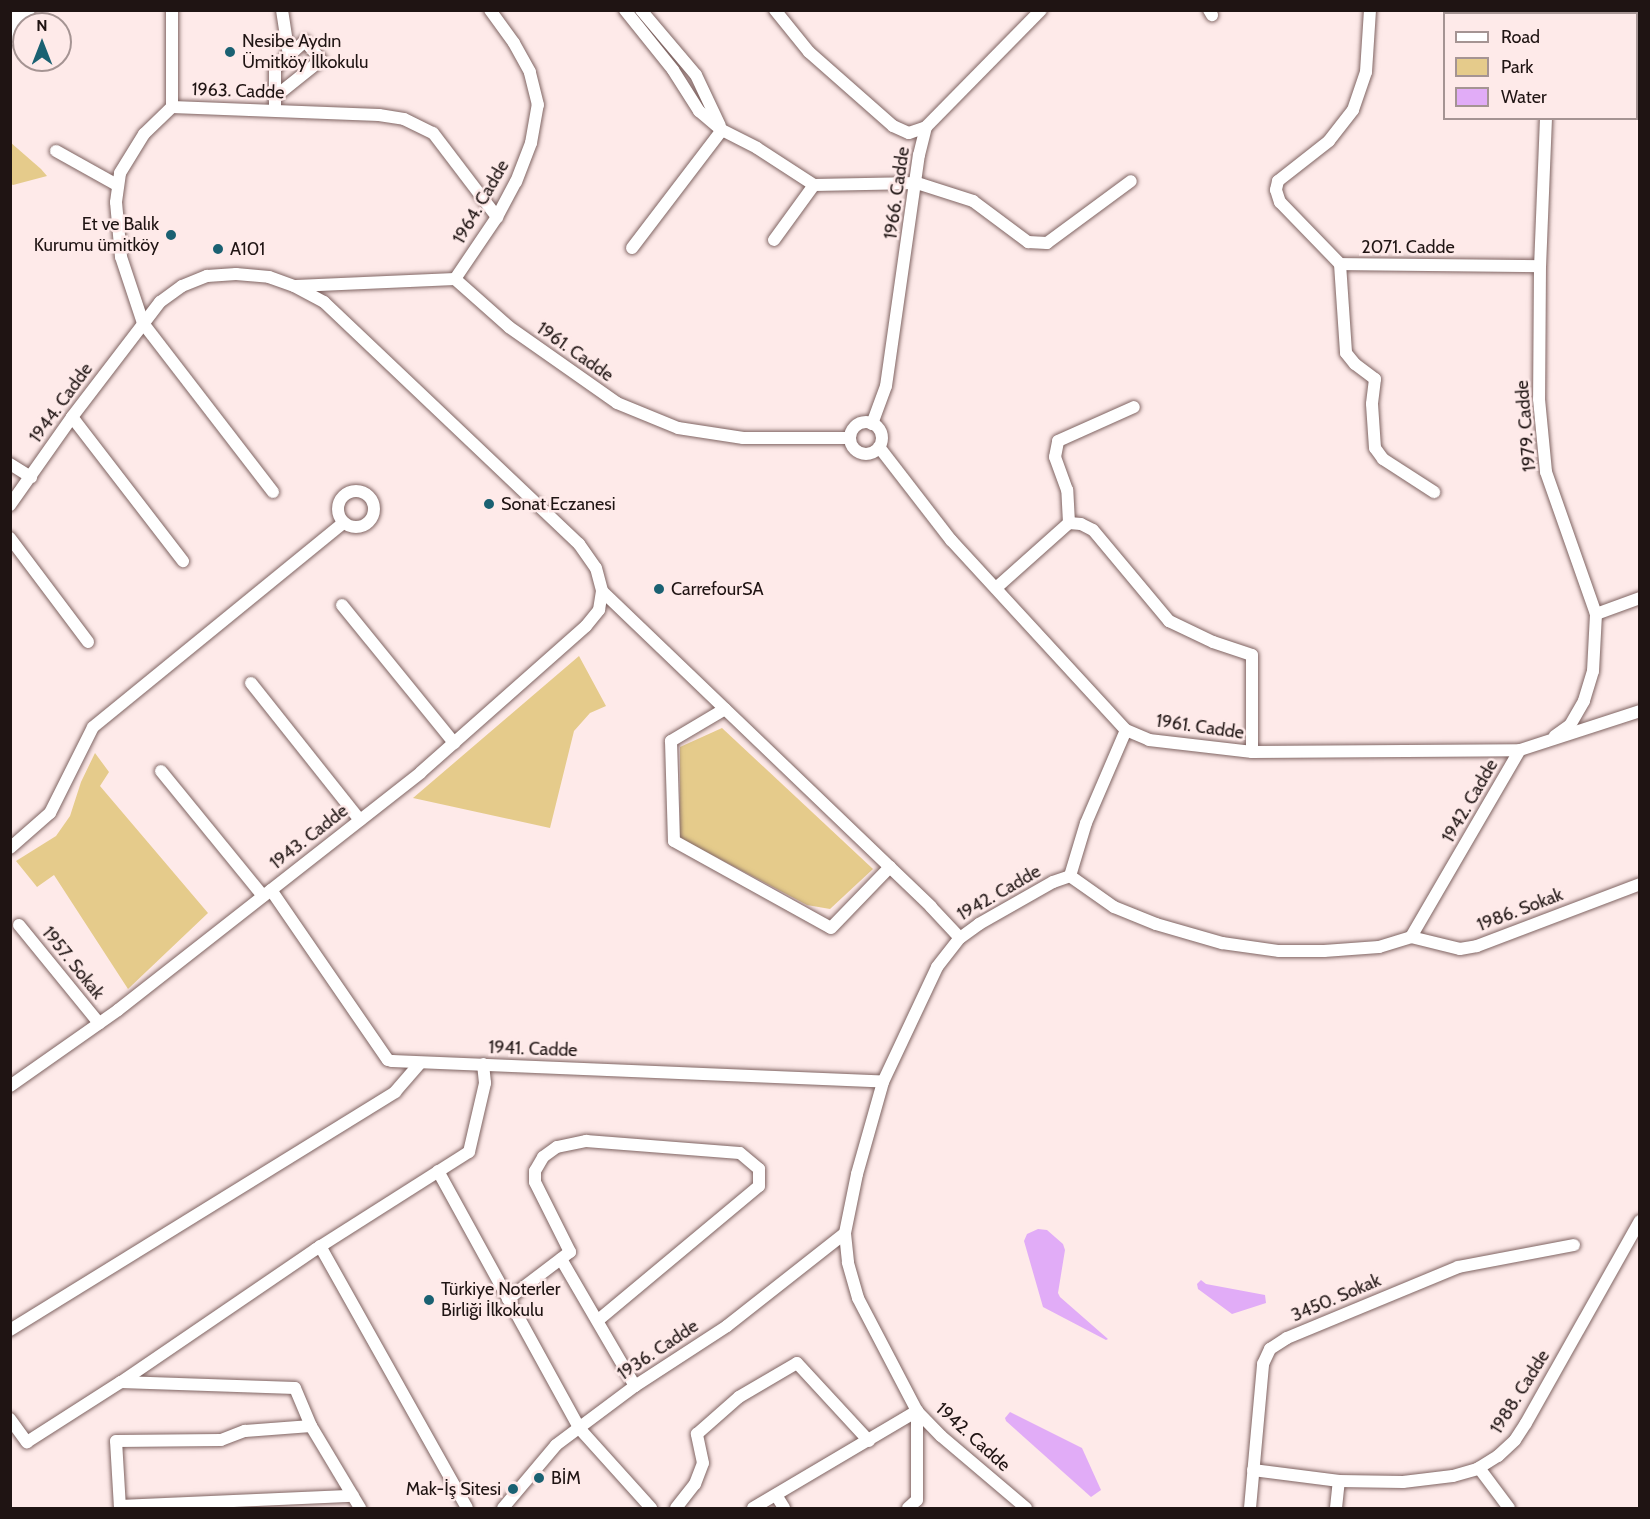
<!DOCTYPE html>
<html>
<head>
<meta charset="utf-8">
<style>
  body { margin:0 }
  #map { position:relative; width:1650px; height:1519px; overflow:hidden; background:#feeae9; font-family:Cabin,sans-serif }
  div>[style] { position:absolute }
  [style*='--x'] { left:calc(var(--x)*1px); top:calc(var(--y)*1px); width:calc(var(--w)*1px); rotate:calc(var(--a)*1deg) }
  .green>* { inset:0; background:#e5cb8b }
  .water>* { inset:0; background:#e1acf7 }
  .roads { filter:drop-shadow(0 0 2px #7f6462) drop-shadow(0 0 2px #7f6462) }
  .minor>* { height:12px; margin:-6px; padding:0 6px; transform-origin:6px; border-radius:6px; background:#fff }
  .minor>.ring { margin:-6px; padding:0; box-sizing:content-box; background:none; border:12px solid #fff; border-radius:50% }
  .primary>* { height:20px; margin:-10px; padding:0 10px; transform-origin:10px; border-radius:10px; background:#fff }
  .dots>* { width:16px; height:16px; translate:-50% -50%; box-sizing:border-box; border:3px solid #feeae9; border-radius:50% }
  span { translate:-50% -50%; white-space:nowrap; text-align:center; line-height:1.15; -webkit-text-stroke:5px #feeae9; paint-order:stroke }
  .poi-label { font-size:18px; color:#1f1413 }
  .left { translate:0 -50%; text-align:left }
  .right { translate:-100% -50%; text-align:right }
  .street-label { font-size:18px; color:#1f1413 }
  .frame { position:absolute; inset:0; border:12px solid #1f1413; pointer-events:none }
  .legend { position:absolute; left:1443px; top:12px; width:195px; height:108px; box-sizing:border-box; background:#feeae9; border:2px solid #a59493; margin:0; padding:8px 10px; list-style:none; font-size:18px; color:#1f1413 }
  .legend li { display:flex; align-items:center; gap:12px; height:30px }
  .legend b { width:30px; border:2px solid #a59493 }
  .north { position:absolute; left:12px; top:12px; width:60px; height:60px; box-sizing:border-box; background:#feeae9; border:2px solid #a59493; border-radius:50%; rotate:0deg; font-size:16px; font-weight:700; line-height:24px; text-align:center; color:#1f1413 }
  .north::after { content:''; display:block; margin:auto; width:21px; height:27px; background:#1a6172; clip-path:polygon(50% 0,100% 100%,50% 72%,0 100%) }
</style>
</head>
<body>
<div id="map">
  <div class="green">
    <div style="clip-path:polygon(10px 142px,41px 169px,47px 176px,13px 185px,11px 184px)"></div>
    <div style="clip-path:polygon(579px 656px,606px 706px,590px 713px,574px 731px,550px 828px,413px 798px)"></div>
    <div style="clip-path:polygon(722px 728px,873px 869px,830px 909px,807px 905px,680px 838px,680px 747px)"></div>
    <div style="clip-path:polygon(95px 753px,109px 772px,100px 786px,208px 913px,128px 989px,54px 875px,37px 887px,16px 861px,56px 836px,70px 816px,81px 782px)"></div>
  </div>
  <div class="water">
    <div style="clip-path:polygon(1038px 1229px,1047px 1230px,1063px 1244px,1065px 1250px,1058px 1293px,1060px 1297px,1108px 1339px,1106px 1340px,1043px 1307px,1024px 1241px,1027px 1234px)"></div>
    <div style="clip-path:polygon(1201px 1280px,1206px 1284px,1265px 1295px,1266px 1303px,1232px 1314px,1198px 1289px,1197px 1284px)"></div>
    <div style="clip-path:polygon(1010px 1412px,1082px 1448px,1101px 1490px,1091px 1497px,1006px 1421px,1005px 1418px)"></div>
  </div>
  <div class="roads">
    <div class="minor">
      <div style="--x:282;--y:10;--w:47;--a:81.3"></div>
      <div style="--x:625;--y:10;--w:77;--a:51.3"></div>
      <div style="--x:673;--y:70;--w:49;--a:57.6"></div>
      <div style="--x:699;--y:111;--w:30;--a:40"></div>
      <div style="--x:722;--y:130;--w:39;--a:27"></div>
      <div style="--x:757;--y:148;--w:68;--a:33"></div>
      <div style="--x:814;--y:185;--w:103;--a:-1.1"></div>
      <div style="--x:917;--y:183;--w:59;--a:17.8"></div>
      <div style="--x:973;--y:201;--w:69;--a:36.7"></div>
      <div style="--x:1028;--y:242;--w:19;--a:3"></div>
      <div style="--x:1047;--y:243;--w:104;--a:-36.4"></div>
      <div style="--x:641;--y:10;--w:85;--a:49.8"></div>
      <div style="--x:696;--y:75;--w:56;--a:64.8"></div>
      <div style="--x:775;--y:10;--w:54;--a:51"></div>
      <div style="--x:809;--y:52;--w:112;--a:41.4"></div>
      <div style="--x:893;--y:126;--w:17;--a:24"></div>
      <div style="--x:909;--y:133;--w:18;--a:-19"></div>
      <div style="--x:1209;--y:10;--w:6;--a:59"></div>
      <div style="--x:1370;--y:10;--w:62;--a:93.7"></div>
      <div style="--x:1366;--y:72;--w:40;--a:108.9"></div>
      <div style="--x:1353;--y:110;--w:39;--a:128"></div>
      <div style="--x:1329;--y:141;--w:65;--a:141.9"></div>
      <div style="--x:1278;--y:181;--w:9;--a:103"></div>
      <div style="--x:1276;--y:190;--w:13;--a:72"></div>
      <div style="--x:1280;--y:202;--w:86;--a:45.9"></div>
      <div style="--x:1340;--y:264;--w:200;--a:0.6"></div>
      <div style="--x:1549;--y:14;--w:4;--a:-76"></div>
      <div style="--x:172;--y:107;--w:97;--a:-90"></div>
      <div style="--x:275;--y:110;--w:42;--a:-90"></div>
      <div style="--x:275;--y:68;--w:40;--a:-42"></div>
      <div style="--x:305;--y:41;--w:25;--a:50"></div>
      <div style="--x:321;--y:60;--w:58;--a:141.3"></div>
      <div style="--x:1546;--y:118;--w:148;--a:92.3"></div>
      <div style="--x:1540;--y:266;--w:133;--a:90.4"></div>
      <div style="--x:1539;--y:399;--w:73;--a:84.5"></div>
      <div style="--x:1546;--y:472;--w:151;--a:70.6"></div>
      <div style="--x:1596;--y:614;--w:57;--a:93"></div>
      <div style="--x:1593;--y:671;--w:31;--a:107"></div>
      <div style="--x:1584;--y:701;--w:28;--a:120"></div>
      <div style="--x:1570;--y:725;--w:19;--a:144"></div>
      <div style="--x:56;--y:151;--w:70;--a:29.1"></div>
      <div style="--x:774;--y:240;--w:68;--a:-54"></div>
      <div style="--x:632;--y:248;--w:148;--a:-52.7"></div>
      <div style="--x:1340;--y:264;--w:89;--a:86.1"></div>
      <div style="--x:1346;--y:353;--w:14;--a:51"></div>
      <div style="--x:1355;--y:364;--w:25;--a:37"></div>
      <div style="--x:1375;--y:379;--w:25;--a:97"></div>
      <div style="--x:1372;--y:404;--w:44;--a:86.1"></div>
      <div style="--x:1375;--y:448;--w:14;--a:54"></div>
      <div style="--x:1383;--y:459;--w:61;--a:32.9"></div>
      <div style="--x:455;--y:279;--w:75;--a:-55.9"></div>
      <div style="--x:497;--y:217;--w:40;--a:-62"></div>
      <div style="--x:516;--y:182;--w:42;--a:-69"></div>
      <div style="--x:531;--y:143;--w:39;--a:-80"></div>
      <div style="--x:538;--y:105;--w:34;--a:-104"></div>
      <div style="--x:530;--y:72;--w:33;--a:-119"></div>
      <div style="--x:514;--y:43;--w:41;--a:-126"></div>
      <div style="--x:296;--y:286;--w:159;--a:-2.5"></div>
      <div style="--x:455;--y:279;--w:72;--a:41.6"></div>
      <div style="--x:509;--y:327;--w:132;--a:35.1"></div>
      <div style="--x:617;--y:403;--w:66;--a:22.3"></div>
      <div style="--x:678;--y:428;--w:66;--a:8.7"></div>
      <div style="--x:743;--y:438;--w:107;--a:0"></div>
      <div style="--x:72;--y:417;--w:182;--a:52.4"></div>
      <div class="ring" style="left:850px;top:422px;width:20px;height:20px"></div>
      <div style="--x:872;--y:424;--w:40;--a:-69.8"></div>
      <div style="--x:886;--y:386;--w:233;--a:-81.9"></div>
      <div style="--x:919;--y:155;--w:29;--a:-76"></div>
      <div style="--x:926;--y:127;--w:164;--a:-45.5"></div>
      <div style="--x:879;--y:447;--w:118;--a:52.3"></div>
      <div style="--x:951;--y:540;--w:258;--a:47.4"></div>
      <div style="--x:1126;--y:730;--w:25;--a:23"></div>
      <div style="--x:1149;--y:740;--w:104;--a:6.6"></div>
      <div style="--x:1252;--y:752;--w:268;--a:-0.4"></div>
      <div style="--x:1520;--y:750;--w:126;--a:-18"></div>
      <div style="--x:10;--y:464;--w:25;--a:32"></div>
      <div class="ring" style="left:338px;top:491px;width:24px;height:24px"></div>
      <div style="--x:273;--y:492;--w:213;--a:-127.6"></div>
      <div style="--x:143;--y:323;--w:70;--a:-108.4"></div>
      <div style="--x:121;--y:257;--w:55;--a:-95.2"></div>
      <div style="--x:116;--y:202;--w:29;--a:-82"></div>
      <div style="--x:120;--y:173;--w:46;--a:-58.4"></div>
      <div style="--x:144;--y:134;--w:39;--a:-44"></div>
      <div style="--x:172;--y:107;--w:207;--a:2.2"></div>
      <div style="--x:379;--y:115;--w:25;--a:9"></div>
      <div style="--x:404;--y:119;--w:32;--a:26"></div>
      <div style="--x:433;--y:133;--w:106;--a:52.7"></div>
      <div style="--x:10;--y:505;--w:108;--a:-54.8"></div>
      <div style="--x:72;--y:417;--w:145;--a:-52.6"></div>
      <div style="--x:160;--y:302;--w:27;--a:-36"></div>
      <div style="--x:182;--y:286;--w:27;--a:-22"></div>
      <div style="--x:207;--y:276;--w:29;--a:-4"></div>
      <div style="--x:236;--y:274;--w:33;--a:5"></div>
      <div style="--x:269;--y:277;--w:27;--a:20"></div>
      <div style="--x:294;--y:286;--w:34;--a:28"></div>
      <div style="--x:324;--y:302;--w:352;--a:43.5"></div>
      <div style="--x:579;--y:544;--w:29;--a:55"></div>
      <div style="--x:596;--y:568;--w:24;--a:75"></div>
      <div style="--x:602;--y:591;--w:456;--a:43.8"></div>
      <div style="--x:931;--y:907;--w:42;--a:46.9"></div>
      <div style="--x:1069;--y:523;--w:33;--a:-93"></div>
      <div style="--x:1067;--y:490;--w:35;--a:-110"></div>
      <div style="--x:1055;--y:457;--w:16;--a:-79"></div>
      <div style="--x:1058;--y:441;--w:83;--a:-24.1"></div>
      <div style="--x:10;--y:538;--w:130;--a:53.1"></div>
      <div style="--x:996;--y:588;--w:98;--a:-41.7"></div>
      <div style="--x:1069;--y:523;--w:12;--a:5"></div>
      <div style="--x:1081;--y:524;--w:13;--a:27"></div>
      <div style="--x:1093;--y:530;--w:119;--a:50.1"></div>
      <div style="--x:1169;--y:621;--w:49;--a:25.5"></div>
      <div style="--x:1213;--y:642;--w:41;--a:18.4"></div>
      <div style="--x:1252;--y:655;--w:97;--a:90"></div>
      <div style="--x:342;--y:605;--w:178;--a:50.9"></div>
      <div style="--x:1596;--y:614;--w:47;--a:-20"></div>
      <div style="--x:251;--y:683;--w:175;--a:51.5"></div>
      <div style="--x:725;--y:709;--w:63;--a:149.3"></div>
      <div style="--x:671;--y:741;--w:100;--a:88.3"></div>
      <div style="--x:674;--y:841;--w:179;--a:29"></div>
      <div style="--x:831;--y:928;--w:85;--a:-46"></div>
      <div style="--x:161;--y:771;--w:161;--a:50.8"></div>
      <div style="--x:10;--y:848;--w:53;--a:-41.2"></div>
      <div style="--x:50;--y:813;--w:96;--a:-63.4"></div>
      <div style="--x:93;--y:727;--w:323;--a:-39.2"></div>
      <div style="--x:1070;--y:876;--w:54;--a:35.2"></div>
      <div style="--x:1114;--y:907;--w:45;--a:22"></div>
      <div style="--x:1156;--y:924;--w:69;--a:16.1"></div>
      <div style="--x:1222;--y:943;--w:58;--a:8"></div>
      <div style="--x:1279;--y:951;--w:45;--a:0"></div>
      <div style="--x:1324;--y:951;--w:55;--a:-4.2"></div>
      <div style="--x:1379;--y:947;--w:34;--a:-17"></div>
      <div style="--x:1411;--y:937;--w:216;--a:-59.8"></div>
      <div style="--x:1070;--y:876;--w:55;--a:-73.2"></div>
      <div style="--x:1086;--y:823;--w:101;--a:-66.7"></div>
      <div style="--x:271;--y:890;--w:206;--a:55.5"></div>
      <div style="--x:388;--y:1060;--w:4;--a:14"></div>
      <div style="--x:392;--y:1061;--w:491;--a:2.4"></div>
      <div style="--x:19;--y:925;--w:127;--a:50.8"></div>
      <div style="--x:1411;--y:937;--w:50;--a:13.8"></div>
      <div style="--x:1460;--y:949;--w:17;--a:-10"></div>
      <div style="--x:1477;--y:946;--w:174;--a:-20.8"></div>
      <div style="--x:10;--y:1086;--w:132;--a:-35.1"></div>
      <div style="--x:118;--y:1010;--w:385;--a:-38.1"></div>
      <div style="--x:421;--y:772;--w:220;--a:-41.5"></div>
      <div style="--x:586;--y:626;--w:21;--a:-51"></div>
      <div style="--x:599;--y:610;--w:19;--a:-81"></div>
      <div style="--x:438;--y:1171;--w:293;--a:61.2"></div>
      <div style="--x:579;--y:1428;--w:108;--a:48"></div>
      <div style="--x:320;--y:1246;--w:300;--a:60.7"></div>
      <div style="--x:561;--y:1259;--w:147;--a:59.8"></div>
      <div style="--x:508;--y:1299;--w:78;--a:-37.2"></div>
      <div style="--x:570;--y:1252;--w:78;--a:-116.6"></div>
      <div style="--x:535;--y:1182;--w:11;--a:-90"></div>
      <div style="--x:535;--y:1171;--w:16;--a:-60"></div>
      <div style="--x:543;--y:1157;--w:17;--a:-36"></div>
      <div style="--x:557;--y:1147;--w:30;--a:-12"></div>
      <div style="--x:586;--y:1141;--w:154;--a:4.5"></div>
      <div style="--x:740;--y:1153;--w:25;--a:40"></div>
      <div style="--x:759;--y:1169;--w:17;--a:90"></div>
      <div style="--x:759;--y:1186;--w:209;--a:140.2"></div>
      <div style="--x:10;--y:1330;--w:453;--a:-31.7"></div>
      <div style="--x:395;--y:1092;--w:38;--a:-49"></div>
      <div style="--x:121;--y:1382;--w:174;--a:2"></div>
      <div style="--x:295;--y:1388;--w:41;--a:67.2"></div>
      <div style="--x:311;--y:1426;--w:96;--a:59.1"></div>
      <div style="--x:10;--y:1419;--w:29;--a:54"></div>
      <div style="--x:27;--y:1442;--w:112;--a:-32.6"></div>
      <div style="--x:121;--y:1382;--w:236;--a:-34.3"></div>
      <div style="--x:316;--y:1249;--w:181;--a:-32.4"></div>
      <div style="--x:469;--y:1152;--w:71;--a:-76.9"></div>
      <div style="--x:485;--y:1083;--w:19;--a:-96"></div>
      <div style="--x:1479;--y:1468;--w:50;--a:53.1"></div>
      <div style="--x:1253;--y:1470;--w:87;--a:7.3"></div>
      <div style="--x:1339;--y:1481;--w:64;--a:0.9"></div>
      <div style="--x:1403;--y:1482;--w:50;--a:-6.8"></div>
      <div style="--x:1453;--y:1476;--w:25;--a:-16"></div>
      <div style="--x:1477;--y:1469;--w:25;--a:-32"></div>
      <div style="--x:1498;--y:1456;--w:23;--a:-43"></div>
      <div style="--x:1515;--y:1440;--w:20;--a:-57"></div>
      <div style="--x:1526;--y:1423;--w:232;--a:-60.6"></div>
      <div style="--x:776;--y:1495;--w:15;--a:58"></div>
      <div style="--x:120;--y:1506;--w:233;--a:-2.5"></div>
      <div style="--x:120;--y:1508;--w:67;--a:-93.4"></div>
      <div style="--x:116;--y:1441;--w:105;--a:-0.5"></div>
      <div style="--x:221;--y:1440;--w:26;--a:-21"></div>
      <div style="--x:245;--y:1431;--w:66;--a:-4.3"></div>
      <div style="--x:503;--y:1508;--w:82;--a:-49.9"></div>
      <div style="--x:556;--y:1445;--w:99;--a:-36.8"></div>
      <div style="--x:635;--y:1386;--w:110;--a:-33.1"></div>
      <div style="--x:727;--y:1326;--w:150;--a:-38.2"></div>
      <div style="--x:676;--y:1508;--w:31;--a:-52"></div>
      <div style="--x:695;--y:1484;--w:22;--a:-69"></div>
      <div style="--x:703;--y:1463;--w:30;--a:-102"></div>
      <div style="--x:697;--y:1434;--w:56;--a:-41.4"></div>
      <div style="--x:739;--y:1397;--w:67;--a:-30.4"></div>
      <div style="--x:797;--y:1363;--w:106;--a:47.3"></div>
      <div style="--x:753;--y:1508;--w:191;--a:-30.6"></div>
      <div style="--x:908;--y:1508;--w:12;--a:-42"></div>
      <div style="--x:917;--y:1500;--w:89;--a:-90"></div>
      <div style="--x:1026;--y:1508;--w:111;--a:-139.7"></div>
      <div style="--x:941;--y:1436;--w:35;--a:-134"></div>
      <div style="--x:917;--y:1411;--w:127;--a:-117.6"></div>
      <div style="--x:858;--y:1298;--w:37;--a:-106"></div>
      <div style="--x:848;--y:1262;--w:29;--a:-96"></div>
      <div style="--x:845;--y:1233;--w:60;--a:-78.5"></div>
      <div style="--x:857;--y:1174;--w:96;--a:-74.2"></div>
      <div style="--x:883;--y:1082;--w:127;--a:-64.8"></div>
      <div style="--x:937;--y:967;--w:37;--a:-52"></div>
      <div style="--x:960;--y:938;--w:24;--a:-36"></div>
      <div style="--x:979;--y:924;--w:85;--a:-29.6"></div>
      <div style="--x:1053;--y:882;--w:18;--a:-19"></div>
      <div style="--x:1250;--y:1508;--w:145;--a:-84.8"></div>
      <div style="--x:1263;--y:1364;--w:17;--a:-65"></div>
      <div style="--x:1270;--y:1349;--w:20;--a:-33"></div>
      <div style="--x:1287;--y:1338;--w:185;--a:-22.5"></div>
      <div style="--x:1458;--y:1267;--w:118;--a:-10.7"></div>
      <div style="--x:1336;--y:1508;--w:27;--a:-84"></div>
    </div>
    <div class="primary">
      <div style="--x:10;--y:35;--w:29;--a:-59"></div>
    </div>
  </div>
  <div class="dots">
    <div style="left:230px;top:52px;background:#1a6172"></div>
    <div style="left:171px;top:235px;background:#1a6172"></div>
    <div style="left:218px;top:249px;background:#1a6172"></div>
    <div style="left:489px;top:504px;background:#1a6172"></div>
    <div style="left:659px;top:589px;background:#1a6172"></div>
    <div style="left:429px;top:1300px;background:#1a6172"></div>
    <div style="left:539px;top:1478px;background:#1a6172"></div>
    <div style="left:513px;top:1489px;background:#1a6172"></div>
  </div>
  <div class="poi-label">
    <span class="left" style="left:242px;top:52px">Nesibe Aydın<br>Ümitköy İlkokulu</span>
    <span class="right" style="left:159px;top:235px">Et ve Balık<br>Kurumu ümitköy</span>
    <span class="left" style="left:230px;top:249px">A101</span>
    <span class="left" style="left:501px;top:504px">Sonat Eczanesi</span>
    <span class="left" style="left:671px;top:589px">CarrefourSA</span>
    <span class="left" style="left:441px;top:1300px">Türkiye Noterler<br>Birliği İlkokulu</span>
    <span class="left" style="left:551px;top:1478px">BİM</span>
    <span class="right" style="left:501px;top:1489px">Mak-İş Sitesi</span>
  </div>
  <div class="street-label">
    <span style="left:238px;top:91px;rotate:2deg">1963. Cadde</span>
    <span style="left:897px;top:193px;rotate:-82deg">1966. Cadde</span>
    <span style="left:481px;top:202px;rotate:-60deg">1964. Cadde</span>
    <span style="left:1408px;top:247px">2071. Cadde</span>
    <span style="left:575px;top:352px;rotate:35deg">1961. Cadde</span>
    <span style="left:61px;top:403px;rotate:-54deg">1944. Cadde</span>
    <span style="left:1526px;top:426px;rotate:-95deg">1979. Cadde</span>
    <span style="left:1200px;top:727px;rotate:8deg">1961. Cadde</span>
    <span style="left:1470px;top:801px;rotate:-60deg">1942. Cadde</span>
    <span style="left:309px;top:837px;rotate:-38deg">1943. Cadde</span>
    <span style="left:999px;top:893px;rotate:-30deg">1942. Cadde</span>
    <span style="left:1520px;top:910px;rotate:-21deg">1986. Sokak</span>
    <span style="left:73px;top:963px;rotate:51deg">1957. Sokak</span>
    <span style="left:533px;top:1049px;rotate:2deg">1941. Cadde</span>
    <span style="left:1336px;top:1298px;rotate:-23deg">3450. Sokak</span>
    <span style="left:658px;top:1350px;rotate:-34deg">1936. Cadde</span>
    <span style="left:1520px;top:1392px;rotate:-58deg">1988. Cadde</span>
    <span style="left:973px;top:1437px;rotate:42deg">1942. Cadde</span>
  </div>
  <div class="frame"></div>
  <ul class="legend">
  <li><b style="height:8px;background:#fff"></b>Road</li>
  <li><b style="height:16px;background:#e5cb8b"></b>Park</li>
  <li><b style="height:16px;background:#e1acf7"></b>Water</li>
  </ul>
  <div class="north">N</div>
</div>
</body>
</html>
